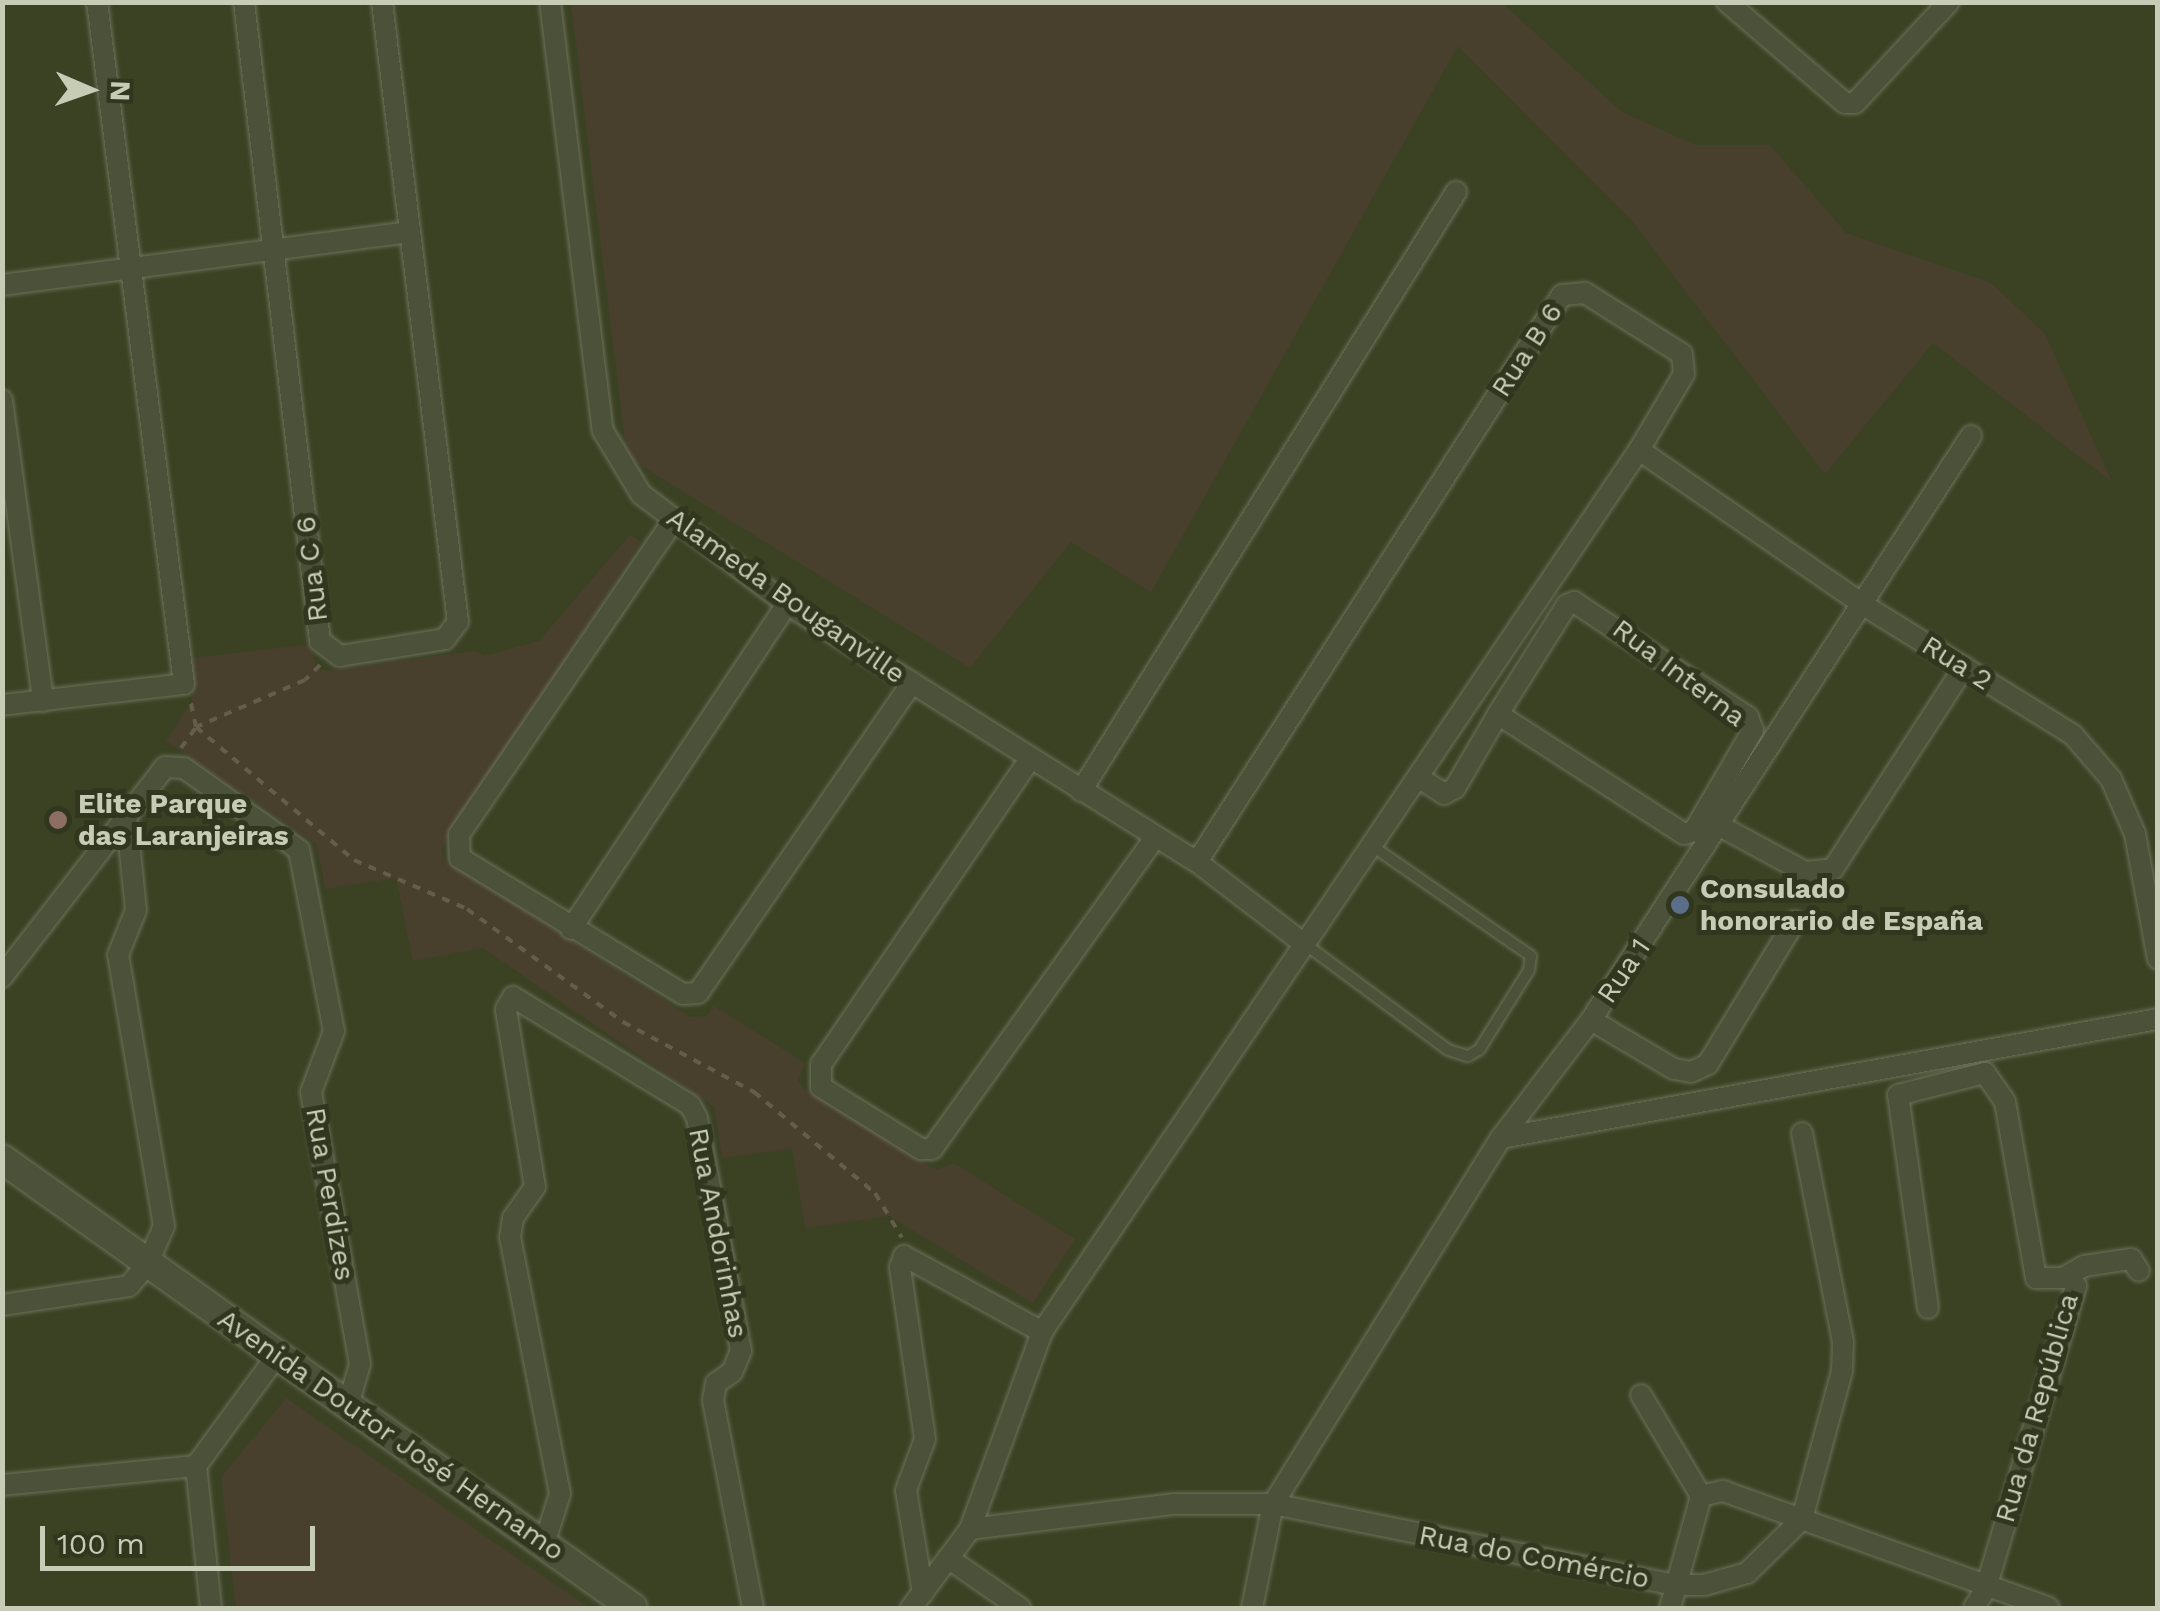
<!DOCTYPE html>
<html>
<head>
<meta charset="utf-8">
<style>
  body { margin:0 }
  #map { position:relative; width:2160px; height:1611px; overflow:hidden; background:#3b4224; font-family:"Work Sans",sans-serif }
  div>[style] { position:absolute }
  [style*='--x'] { left:calc(var(--x)*1px); top:calc(var(--y)*1px); width:calc(var(--w)*1px); rotate:calc(var(--a)*1deg) }
  .green>* { inset:0; background:#483f2c }
  .path>* { height:4px; margin-top:-2px; transform-origin:0; background:repeating-linear-gradient(90deg,#645d49 0 8px,transparent 0 16px) }
  .roads { filter:drop-shadow(0 0 2px #6c725a) drop-shadow(0 0 2px #6c725a) }
  .service>* { height:10px; margin:-5px; padding:0 5px; transform-origin:5px; border-radius:5px; background:#4c5239 }
  .minor>* { height:20px; margin:-10px; padding:0 10px; transform-origin:10px; border-radius:10px; background:#4c5239 }
  .tertiary>* { height:28px; margin:-14px; padding:0 14px; transform-origin:14px; border-radius:14px; background:#4c5239 }
  .dots>* { width:28px; height:28px; translate:-50% -50%; box-sizing:border-box; border:5px solid #31371e; border-radius:50% }
  span { translate:-50% -50%; white-space:nowrap; text-align:center; line-height:1.15; -webkit-text-stroke:10px #31371e; paint-order:stroke }
  .street-label { font-size:28px; color:#c6ccb6 }
  .poi-label { font-size:28px; color:#c6ccb6; font-weight:700 }
  .left { translate:0 -50%; text-align:left }
  .frame { position:absolute; inset:0; border:5px solid #c6ccb6; pointer-events:none }
  .north { position:absolute; left:40px; top:40px; width:100px; height:100px; -webkit-text-stroke:8px #31371e; paint-order:stroke; rotate:92deg; font-size:28px; font-weight:700; line-height:40px; text-align:center; color:#c6ccb6 }
  .north::after { content:''; display:block; margin:auto; width:35px; height:45px; background:#c6ccb6; clip-path:polygon(50% 0,100% 100%,50% 72%,0 100%) }
  .scale { position:absolute; left:40px; top:1526px; width:275px; height:45px; box-sizing:border-box; border:5px solid #c6ccb6; border-top:0; padding-left:12px; font-size:30px; line-height:35px; white-space:nowrap; color:#c6ccb6; -webkit-text-stroke:8px #31371e; paint-order:stroke }
</style>
</head>
<body>
<div id="map">
  <div class="green">
    <div style="clip-path:polygon(571px 3px,1502px 3px,1622px 112px,1695px 145px,1770px 145px,1846px 233px,1991px 283px,2045px 334px,2112px 482px,1933px 343px,1825px 474px,1633px 222px,1458px 46px,1151px 592px,1071px 542px,970px 668px,627px 457px)"></div>
    <div style="clip-path:polygon(630px 535px,641px 542px,442px 849px,444px 858px,691px 1017px,706px 1016px,714px 1006px,805px 1063px,798px 1080px,803px 1088px,937px 1170px,954px 1163px,1075px 1239px,1033px 1303px,889px 1216px,805px 1228px,792px 1149px,722px 1158px,714px 1107px,483px 948px,413px 961px,396px 878px,325px 889px,317px 845px,166px 741px,192px 701px,190px 658px,312px 644px,315px 666px,326px 671px,474px 651px,484px 656px,539px 641px)"></div>
    <div style="clip-path:polygon(286px 1398px,589px 1608px,236px 1608px,221px 1477px)"></div>
  </div>
  <div class="path">
    <div style="--x:320;--y:665;--w:21;--a:135"></div>
    <div style="--x:305;--y:680;--w:119;--a:156.7"></div>
    <div style="--x:196;--y:727;--w:207;--a:40.1"></div>
    <div style="--x:354;--y:860;--w:123;--a:23.4"></div>
    <div style="--x:467;--y:909;--w:193;--a:35.9"></div>
    <div style="--x:623;--y:1022;--w:149;--a:28.1"></div>
    <div style="--x:754;--y:1092;--w:158;--a:39.9"></div>
    <div style="--x:875;--y:1193;--w:52;--a:59"></div>
    <div style="--x:181;--y:748;--w:26;--a:-54"></div>
    <div style="--x:196;--y:727;--w:30;--a:-102"></div>
  </div>
  <div class="roads">
    <div class="service">
      <div style="--x:1305;--y:944;--w:178;--a:36.5"></div>
      <div style="--x:1448;--y:1050;--w:21;--a:17"></div>
      <div style="--x:1468;--y:1056;--w:13;--a:-29"></div>
      <div style="--x:1479;--y:1050;--w:94;--a:-58"></div>
      <div style="--x:1529;--y:970;--w:14;--a:-82"></div>
      <div style="--x:1531;--y:956;--w:193;--a:-145.3"></div>
    </div>
    <div class="minor">
      <div style="--x:244;--y:2;--w:644;--a:83.22"></div>
      <div style="--x:320;--y:641;--w:25;--a:37"></div>
      <div style="--x:340;--y:656;--w:106;--a:-9.2"></div>
      <div style="--x:445;--y:639;--w:21;--a:-53"></div>
      <div style="--x:458;--y:622;--w:625;--a:-96.99"></div>
      <div style="--x:550;--y:2;--w:432;--a:83"></div>
      <div style="--x:603;--y:431;--w:74;--a:58.9"></div>
      <div style="--x:641;--y:494;--w:183;--a:37"></div>
      <div style="--x:787;--y:604;--w:484;--a:32.2"></div>
      <div style="--x:1197;--y:862;--w:133;--a:37.4"></div>
      <div style="--x:1727;--y:2;--w:155;--a:40.6"></div>
      <div style="--x:1845;--y:103;--w:10;--a:0"></div>
      <div style="--x:1855;--y:103;--w:138;--a:-47.1"></div>
      <div style="--x:2;--y:285;--w:411;--a:-7.4"></div>
      <div style="--x:2;--y:400;--w:304;--a:82.2"></div>
      <div style="--x:1639;--y:450;--w:275;--a:34.6"></div>
      <div style="--x:1865;--y:606;--w:245;--a:31.8"></div>
      <div style="--x:2073;--y:735;--w:58;--a:49.2"></div>
      <div style="--x:2111;--y:779;--w:60;--a:66.4"></div>
      <div style="--x:2135;--y:834;--w:127;--a:79.6"></div>
      <div style="--x:673;--y:521;--w:380;--a:124.3"></div>
      <div style="--x:459;--y:835;--w:23;--a:88"></div>
      <div style="--x:460;--y:858;--w:261;--a:31.4"></div>
      <div style="--x:683;--y:994;--w:15;--a:-4"></div>
      <div style="--x:698;--y:993;--w:377;--a:-55.4"></div>
      <div style="--x:2;--y:705;--w:183;--a:-6.6"></div>
      <div style="--x:184;--y:684;--w:688;--a:-97.27"></div>
      <div style="--x:1030;--y:759;--w:370;--a:124.4"></div>
      <div style="--x:821;--y:1064;--w:23;--a:90"></div>
      <div style="--x:821;--y:1087;--w:118;--a:31.8"></div>
      <div style="--x:921;--y:1149;--w:11;--a:0"></div>
      <div style="--x:932;--y:1149;--w:383;--a:-54.4"></div>
      <div style="--x:1418;--y:777;--w:31;--a:33"></div>
      <div style="--x:1444;--y:794;--w:13;--a:-29"></div>
      <div style="--x:1455;--y:788;--w:86;--a:-59.8"></div>
      <div style="--x:1498;--y:714;--w:129;--a:-57.7"></div>
      <div style="--x:1567;--y:605;--w:8;--a:-23"></div>
      <div style="--x:1574;--y:602;--w:209;--a:33.5"></div>
      <div style="--x:1748;--y:717;--w:14;--a:69"></div>
      <div style="--x:1753;--y:730;--w:117;--a:120.3"></div>
      <div style="--x:1694;--y:831;--w:10;--a:163"></div>
      <div style="--x:1684;--y:834;--w:221;--a:-147.2"></div>
      <div style="--x:1081;--y:791;--w:707;--a:-57.95"></div>
      <div style="--x:1720;--y:826;--w:97;--a:28.4"></div>
      <div style="--x:1805;--y:872;--w:28;--a:-6"></div>
      <div style="--x:1833;--y:869;--w:241;--a:-57"></div>
      <div style="--x:571;--y:929;--w:390;--a:-56.4"></div>
      <div style="--x:2;--y:977;--w:266;--a:-52.2"></div>
      <div style="--x:165;--y:767;--w:19;--a:3"></div>
      <div style="--x:184;--y:768;--w:141;--a:35.5"></div>
      <div style="--x:299;--y:850;--w:184;--a:79.1"></div>
      <div style="--x:334;--y:1031;--w:65;--a:110.7"></div>
      <div style="--x:311;--y:1092;--w:276;--a:79.8"></div>
      <div style="--x:360;--y:1364;--w:43;--a:106.3"></div>
      <div style="--x:1591;--y:1020;--w:96;--a:30.6"></div>
      <div style="--x:1674;--y:1069;--w:17;--a:10"></div>
      <div style="--x:1691;--y:1072;--w:19;--a:-25"></div>
      <div style="--x:1708;--y:1064;--w:167;--a:-58.7"></div>
      <div style="--x:1501;--y:1138;--w:668;--a:-10.27"></div>
      <div style="--x:2065;--y:1277;--w:22;--a:-30"></div>
      <div style="--x:2084;--y:1266;--w:48;--a:-8.5"></div>
      <div style="--x:2131;--y:1259;--w:14;--a:56"></div>
      <div style="--x:2;--y:1305;--w:128;--a:-8.5"></div>
      <div style="--x:129;--y:1286;--w:30;--a:-50"></div>
      <div style="--x:148;--y:1263;--w:40;--a:-66.6"></div>
      <div style="--x:164;--y:1226;--w:275;--a:-99.6"></div>
      <div style="--x:118;--y:955;--w:48;--a:-68.2"></div>
      <div style="--x:136;--y:910;--w:87;--a:-95.9"></div>
      <div style="--x:1928;--y:1308;--w:215;--a:-98"></div>
      <div style="--x:1898;--y:1095;--w:90;--a:-14.2"></div>
      <div style="--x:1985;--y:1073;--w:35;--a:55"></div>
      <div style="--x:2005;--y:1102;--w:179;--a:80"></div>
      <div style="--x:2036;--y:1278;--w:34;--a:0"></div>
      <div style="--x:2070;--y:1278;--w:10;--a:53"></div>
      <div style="--x:2076;--y:1286;--w:315;--a:106.6"></div>
      <div style="--x:1986;--y:1588;--w:23;--a:121"></div>
      <div style="--x:1641;--y:1395;--w:117;--a:59.3"></div>
      <div style="--x:2;--y:1485;--w:195;--a:-5.6"></div>
      <div style="--x:970;--y:1529;--w:206;--a:-7"></div>
      <div style="--x:1174;--y:1504;--w:99;--a:0"></div>
      <div style="--x:1273;--y:1504;--w:408;--a:11.4"></div>
      <div style="--x:1673;--y:1585;--w:31;--a:0"></div>
      <div style="--x:1704;--y:1585;--w:45;--a:-15.6"></div>
      <div style="--x:1747;--y:1573;--w:77;--a:-44.5"></div>
      <div style="--x:1802;--y:1519;--w:153;--a:-74.9"></div>
      <div style="--x:1842;--y:1371;--w:29;--a:-88"></div>
      <div style="--x:1843;--y:1342;--w:213;--a:-101.1"></div>
      <div style="--x:544;--y:1544;--w:52;--a:-72.3"></div>
      <div style="--x:560;--y:1494;--w:262;--a:-101"></div>
      <div style="--x:510;--y:1237;--w:19;--a:-81"></div>
      <div style="--x:513;--y:1218;--w:38;--a:-55"></div>
      <div style="--x:535;--y:1187;--w:180;--a:-99.3"></div>
      <div style="--x:506;--y:1009;--w:14;--a:-60"></div>
      <div style="--x:513;--y:997;--w:207;--a:31.4"></div>
      <div style="--x:690;--y:1105;--w:15;--a:62"></div>
      <div style="--x:697;--y:1118;--w:237;--a:79.3"></div>
      <div style="--x:741;--y:1351;--w:23;--a:113"></div>
      <div style="--x:732;--y:1372;--w:19;--a:145"></div>
      <div style="--x:716;--y:1383;--w:17;--a:100"></div>
      <div style="--x:713;--y:1400;--w:212;--a:79.1"></div>
      <div style="--x:948;--y:1558;--w:88;--a:34.8"></div>
      <div style="--x:923;--y:1593;--w:104;--a:-99.4"></div>
      <div style="--x:906;--y:1490;--w:54;--a:-69.6"></div>
      <div style="--x:925;--y:1439;--w:174;--a:-98.3"></div>
      <div style="--x:900;--y:1267;--w:12;--a:-70"></div>
      <div style="--x:904;--y:1256;--w:158;--a:28.8"></div>
      <div style="--x:211;--y:1608;--w:143;--a:-96"></div>
      <div style="--x:196;--y:1466;--w:139;--a:-53.8"></div>
      <div style="--x:911;--y:1608;--w:99;--a:-53.2"></div>
      <div style="--x:970;--y:1529;--w:210;--a:-69.9"></div>
      <div style="--x:1042;--y:1332;--w:1065;--a:-55.91"></div>
      <div style="--x:1639;--y:450;--w:88;--a:-59.4"></div>
      <div style="--x:1684;--y:374;--w:20;--a:-96"></div>
      <div style="--x:1682;--y:354;--w:115;--a:-147.8"></div>
      <div style="--x:1585;--y:293;--w:23;--a:175"></div>
      <div style="--x:1562;--y:295;--w:674;--a:122.77"></div>
      <div style="--x:1252;--y:1608;--w:106;--a:-78.6"></div>
      <div style="--x:1273;--y:1504;--w:431;--a:-58.1"></div>
      <div style="--x:1501;--y:1138;--w:148;--a:-52.7"></div>
      <div style="--x:1591;--y:1020;--w:697;--a:-56.95"></div>
      <div style="--x:1670;--y:1608;--w:116;--a:-74.5"></div>
      <div style="--x:1701;--y:1496;--w:23;--a:-13"></div>
      <div style="--x:1723;--y:1491;--w:346;--a:19.7"></div>
    </div>
    <div class="tertiary">
      <div style="--x:2;--y:1159;--w:774;--a:35.43"></div>
    </div>
  </div>
  <div class="dots">
    <div style="left:58px;top:820px;background:#8d6e63"></div>
    <div style="left:1680px;top:905px;background:#5c6f8a"></div>
  </div>
  <div class="street-label">
    <span style="left:1527px;top:350px;rotate:-57deg">Rua B 6</span>
    <span style="left:312px;top:569px;rotate:-97deg">Rua C 6</span>
    <span style="left:786px;top:596px;rotate:35deg">Alameda Bouganville</span>
    <span style="left:1957px;top:663px;rotate:32deg">Rua 2</span>
    <span style="left:1679px;top:673px;rotate:37deg">Rua Interna</span>
    <span style="left:1624px;top:971px;rotate:-56deg">Rua 1</span>
    <span style="left:330px;top:1194px;rotate:80deg">Rua Perdizes</span>
    <span style="left:718px;top:1233px;rotate:79deg">Rua Andorinhas</span>
    <span style="left:2037px;top:1408px;rotate:-74deg">Rua da República</span>
    <span style="left:391px;top:1435px;rotate:35deg">Avenida Doutor José Hernamo</span>
    <span style="left:1534px;top:1557px;rotate:11deg">Rua do Comércio</span>
  </div>
  <div class="poi-label">
    <span class="left" style="left:78px;top:820px">Elite Parque<br>das Laranjeiras</span>
    <span class="left" style="left:1700px;top:905px">Consulado<br>honorario de España</span>
  </div>
  <div class="frame"></div>
  <div class="north">N</div>
  <div class="scale">100 m</div>
</div>
</body>
</html>
